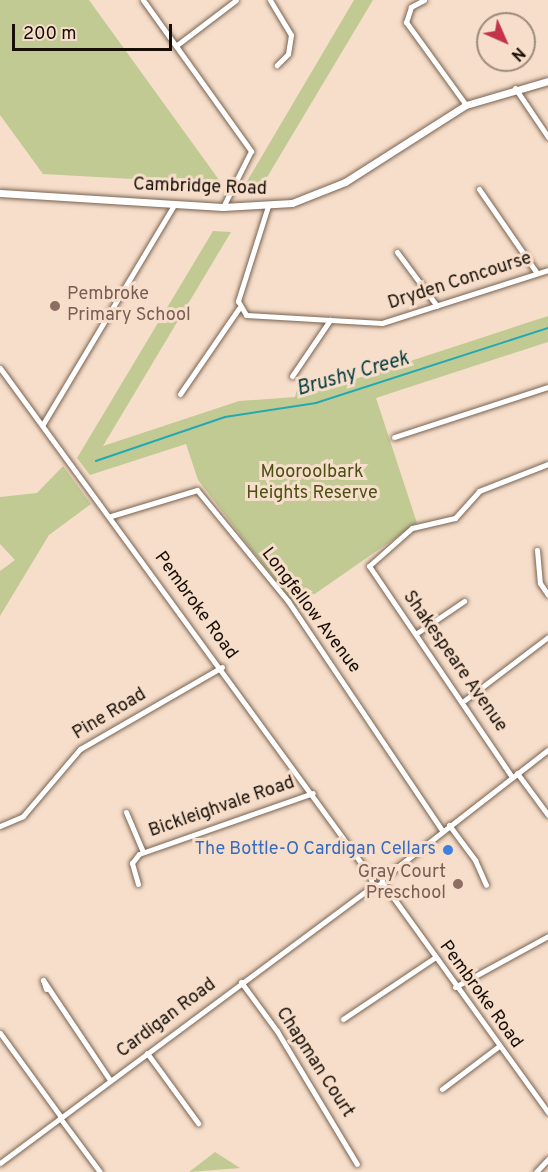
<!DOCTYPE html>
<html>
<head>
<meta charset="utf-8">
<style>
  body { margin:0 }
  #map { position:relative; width:548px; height:1172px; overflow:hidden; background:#f7deca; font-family:Overpass,sans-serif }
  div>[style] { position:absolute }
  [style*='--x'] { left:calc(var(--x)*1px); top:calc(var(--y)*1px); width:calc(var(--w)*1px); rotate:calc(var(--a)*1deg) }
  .green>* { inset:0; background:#c2ca94 }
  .stream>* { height:1.5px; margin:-0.75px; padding:0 0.75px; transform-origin:0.75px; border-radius:0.75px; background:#23a9b1 }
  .roads { filter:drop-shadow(0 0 2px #786351) drop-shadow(0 0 2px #786351) }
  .minor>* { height:5px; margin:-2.5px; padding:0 2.5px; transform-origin:2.5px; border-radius:2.5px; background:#fff }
  .minor>.ring { margin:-2.5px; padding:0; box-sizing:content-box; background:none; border:5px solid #fff; border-radius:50% }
  .major>* { height:7px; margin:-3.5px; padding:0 3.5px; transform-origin:3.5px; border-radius:3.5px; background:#fff }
  .dots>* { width:16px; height:16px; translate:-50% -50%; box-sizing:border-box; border:3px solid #f7deca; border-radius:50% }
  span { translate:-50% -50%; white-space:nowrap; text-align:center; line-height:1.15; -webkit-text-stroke:6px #f7deca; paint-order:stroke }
  .street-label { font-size:18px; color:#160e07 }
  .education-label { font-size:18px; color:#785e54 }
  .left { translate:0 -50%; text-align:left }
  .right { translate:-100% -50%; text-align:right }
  .park-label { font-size:18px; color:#4a5013 }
  .shop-label { font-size:18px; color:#366cbe }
  .water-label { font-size:20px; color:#003c3f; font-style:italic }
  .north { position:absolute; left:476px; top:12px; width:60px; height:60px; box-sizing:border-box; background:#f7deca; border:2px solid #9d8b7c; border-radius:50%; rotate:135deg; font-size:16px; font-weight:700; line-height:24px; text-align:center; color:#160e07 }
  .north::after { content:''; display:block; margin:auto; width:21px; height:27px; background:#c4334a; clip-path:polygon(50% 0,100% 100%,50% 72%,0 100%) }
  .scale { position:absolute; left:12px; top:24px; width:160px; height:27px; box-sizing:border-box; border:3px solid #160e07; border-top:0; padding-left:8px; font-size:18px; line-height:21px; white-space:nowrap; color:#160e07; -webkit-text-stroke:4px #f7deca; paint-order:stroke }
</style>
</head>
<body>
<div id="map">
  <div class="green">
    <div style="clip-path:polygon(0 0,89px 0,222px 184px,43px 174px,0 115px)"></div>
    <div style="clip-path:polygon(354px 0,373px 0,263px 184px,246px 183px)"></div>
    <div style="clip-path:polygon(213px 231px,231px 232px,103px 446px,239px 401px,295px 397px,299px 382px,298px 396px,303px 396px,548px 316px,548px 342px,376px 398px,417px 523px,296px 607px,198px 480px,186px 444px,90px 475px,77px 458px)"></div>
    <div style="clip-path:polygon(63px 466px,91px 504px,49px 535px,0 616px,0 571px,15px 560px,0 544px,0 497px,37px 493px)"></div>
    <div style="clip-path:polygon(215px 1152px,240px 1168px,189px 1172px)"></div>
  </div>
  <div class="stream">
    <div style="--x:96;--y:461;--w:136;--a:-18.8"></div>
    <div style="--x:225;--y:417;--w:92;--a:-8.7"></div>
    <div style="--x:316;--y:403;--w:244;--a:-17.9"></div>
  </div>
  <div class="roads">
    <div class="minor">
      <div style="--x:143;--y:0;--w:186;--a:54.4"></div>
      <div style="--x:251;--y:151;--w:63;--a:116.6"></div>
      <div style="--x:270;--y:0;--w:41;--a:59"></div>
      <div style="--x:291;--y:35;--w:19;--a:99"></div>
      <div style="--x:288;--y:54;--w:16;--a:135"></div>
      <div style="--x:424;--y:0;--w:15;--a:152"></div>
      <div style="--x:411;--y:7;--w:16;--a:108"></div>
      <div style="--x:406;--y:22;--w:102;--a:54.1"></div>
      <div style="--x:177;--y:45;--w:74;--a:-37.3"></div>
      <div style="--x:515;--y:88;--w:59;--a:56"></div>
      <div style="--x:479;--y:189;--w:102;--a:55.4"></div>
      <div style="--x:268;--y:206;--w:100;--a:107.5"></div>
      <div style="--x:238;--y:301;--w:16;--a:60"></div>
      <div style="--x:246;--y:315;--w:136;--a:3.4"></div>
      <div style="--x:382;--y:323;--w:174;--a:-17.7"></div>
      <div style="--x:397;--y:252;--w:67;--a:53.5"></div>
      <div style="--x:0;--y:368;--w:631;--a:53.89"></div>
      <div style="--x:292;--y:376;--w:68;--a:-55.8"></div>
      <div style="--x:180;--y:394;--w:104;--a:-55.5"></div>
      <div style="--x:43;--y:424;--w:255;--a:-59.1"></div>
      <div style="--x:394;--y:437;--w:162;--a:-18"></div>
      <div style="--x:111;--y:516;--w:90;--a:-16.8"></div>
      <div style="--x:197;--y:490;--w:144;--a:50.7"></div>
      <div style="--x:288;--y:601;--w:276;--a:56.1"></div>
      <div style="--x:537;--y:550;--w:33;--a:85"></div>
      <div style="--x:540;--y:583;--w:14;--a:56"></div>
      <div style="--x:417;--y:633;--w:57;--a:-34.2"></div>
      <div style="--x:465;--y:700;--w:104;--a:-37.2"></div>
      <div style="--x:517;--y:773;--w:52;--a:53.6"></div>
      <div style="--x:512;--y:777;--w:255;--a:-124.1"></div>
      <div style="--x:369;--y:566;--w:57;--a:-41.5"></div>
      <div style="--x:412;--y:528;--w:44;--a:-13.1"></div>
      <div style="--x:455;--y:518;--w:36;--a:-48"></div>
      <div style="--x:479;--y:491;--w:74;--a:-21.4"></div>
      <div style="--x:126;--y:812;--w:43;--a:67"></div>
      <div style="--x:449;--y:825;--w:44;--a:53.4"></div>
      <div style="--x:475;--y:860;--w:27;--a:66"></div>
      <div style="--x:0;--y:826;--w:25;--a:-23"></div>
      <div style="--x:23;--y:816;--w:88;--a:-49.6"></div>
      <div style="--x:80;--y:749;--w:164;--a:-30"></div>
      <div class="ring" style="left:371.5px;top:874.5px;width:6px;height:6px"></div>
      <div style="--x:382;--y:879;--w:210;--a:-37.9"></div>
      <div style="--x:382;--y:882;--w:284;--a:54.2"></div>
      <div style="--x:138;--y:884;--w:22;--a:-106"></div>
      <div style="--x:132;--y:863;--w:11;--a:-52"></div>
      <div style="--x:139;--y:854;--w:184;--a:-19.3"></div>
      <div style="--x:241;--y:982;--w:61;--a:53.7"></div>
      <div style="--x:277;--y:1031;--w:155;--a:59"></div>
      <div style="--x:455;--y:987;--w:106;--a:-28.7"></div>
      <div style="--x:46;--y:989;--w:9;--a:-108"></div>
      <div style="--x:43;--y:980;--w:120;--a:56.2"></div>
      <div style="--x:343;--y:1019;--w:110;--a:-33.8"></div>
      <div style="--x:0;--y:1033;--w:104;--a:54"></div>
      <div style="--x:147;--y:1053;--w:87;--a:53.9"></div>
      <div style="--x:442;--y:1089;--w:71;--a:-37"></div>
      <div style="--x:60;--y:1118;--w:67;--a:53.5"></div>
      <div style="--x:0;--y:1163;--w:467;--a:-36.6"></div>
      <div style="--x:536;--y:1172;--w:18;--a:-47"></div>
    </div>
    <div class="major">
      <div style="--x:0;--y:193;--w:223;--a:3.6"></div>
      <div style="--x:223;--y:207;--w:69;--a:-3.3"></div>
      <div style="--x:292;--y:203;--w:57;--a:-21.6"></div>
      <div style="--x:345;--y:182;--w:143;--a:-32.5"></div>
      <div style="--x:466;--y:105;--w:85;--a:-16.3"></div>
    </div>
  </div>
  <div class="dots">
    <div style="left:55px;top:306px;background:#8d6e63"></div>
    <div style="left:448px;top:850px;background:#3f7fe0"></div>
    <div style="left:458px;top:884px;background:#8d6e63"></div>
  </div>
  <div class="street-label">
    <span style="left:200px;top:188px;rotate:2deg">Cambridge Road</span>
    <span style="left:460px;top:282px;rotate:-18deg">Dryden Concourse</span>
    <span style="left:195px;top:606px;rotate:54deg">Pembroke Road</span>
    <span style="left:310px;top:611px;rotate:53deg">Longfellow Avenue</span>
    <span style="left:454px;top:662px;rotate:55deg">Shakespeare Avenue</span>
    <span style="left:110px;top:715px;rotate:-31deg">Pine Road</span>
    <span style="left:222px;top:808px;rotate:-19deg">Bickleighvale Road</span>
    <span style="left:480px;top:995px;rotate:54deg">Pembroke Road</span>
    <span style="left:167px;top:1019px;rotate:-37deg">Cardigan Road</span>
    <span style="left:314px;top:1063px;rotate:57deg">Chapman Court</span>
  </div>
  <div class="education-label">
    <span class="left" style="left:67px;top:306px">Pembroke<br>Primary School</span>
    <span class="right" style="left:446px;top:884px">Gray Court<br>Preschool</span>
  </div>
  <div class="park-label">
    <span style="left:312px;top:484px">Mooroolbark<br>Heights Reserve</span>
  </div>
  <div class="shop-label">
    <span class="right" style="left:436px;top:850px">The Bottle-O Cardigan Cellars</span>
  </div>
  <div class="water-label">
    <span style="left:353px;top:375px;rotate:-16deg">Brushy Creek</span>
  </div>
  <div class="north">N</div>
  <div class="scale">200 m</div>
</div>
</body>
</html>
